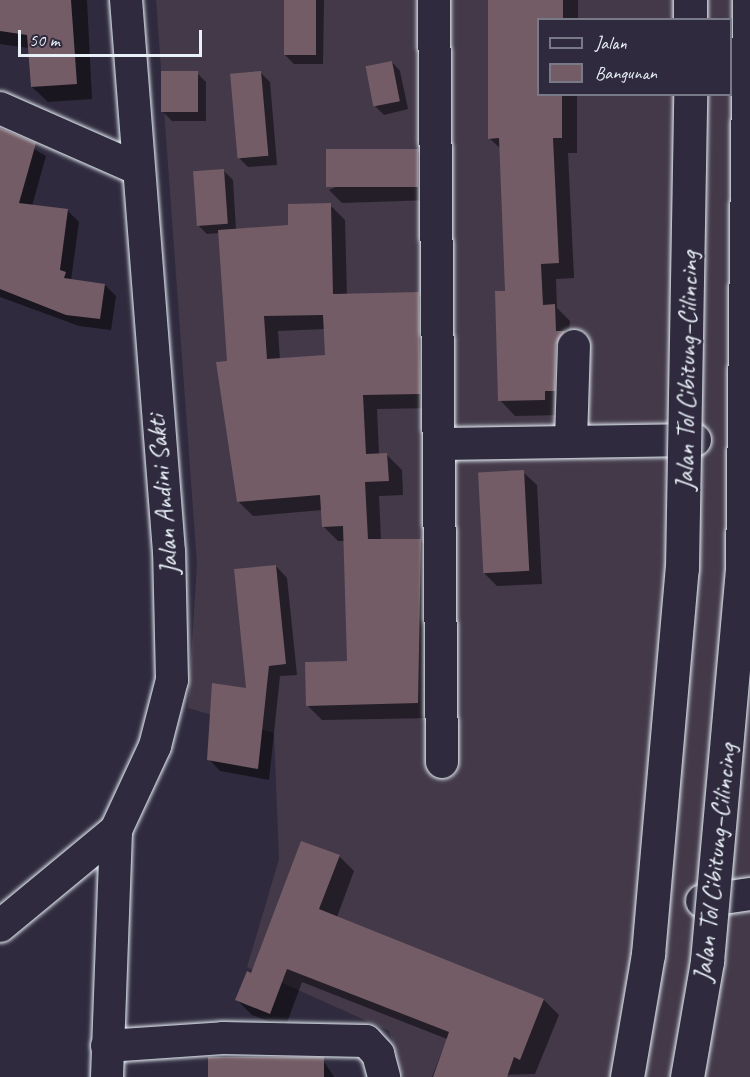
<!DOCTYPE html>
<html>
<head>
<meta charset="utf-8">
<style>
  body { margin:0 }
  #map { position:relative; width:750px; height:1077px; overflow:hidden; background:#2f2a3d; font-family:Caveat,sans-serif }
  div>[style] { position:absolute }
  [style*='--x'] { left:calc(var(--x)*1px); top:calc(var(--y)*1px); width:calc(var(--w)*1px); rotate:calc(var(--a)*1deg) }
  .built>* { inset:0; background:#433949 }
  .shadow>* { inset:0; background:#0007 }
  .building>* { inset:0; background:#735c65; transform-origin:0 0 }
  .roads { filter:drop-shadow(0 0 2px #e8f1f8) drop-shadow(0 0 2px #e8f1f8) }
  .minor>* { height:32px; margin:-16px; padding:0 16px; transform-origin:16px; border-radius:16px; background:#2f2a3d }
  .highway>* { height:33px; margin:-16.5px; padding:0 16.5px; transform-origin:16.5px; border-radius:16.5px; background:#2f2a3d }
  .bridges { filter:drop-shadow(0 0 2px #e8f1f8) drop-shadow(0 0 2px #e8f1f8) }
  .highway-bridge>* { height:33px; margin:-16.5px; padding:0 16.5px; transform-origin:16.5px; border-radius:16.5px; background:#2f2a3d }
  span { translate:-50% -50%; white-space:nowrap; text-align:center; line-height:1.15; -webkit-text-stroke:4.5px #2f2a3d; paint-order:stroke }
  .street-label { font-size:26px; color:#e8f1f8 }
  .legend { position:absolute; left:537px; top:18px; width:195px; height:78px; box-sizing:border-box; background:#2f2a3d; border:2px solid #797a88; margin:0; padding:8px 10px; list-style:none; font-size:18px; color:#e8f1f8 }
  .legend li { display:flex; align-items:center; gap:12px; height:30px }
  .legend b { width:30px; border:2px solid #797a88 }
  .scale { position:absolute; left:18px; top:30px; width:184px; height:27px; box-sizing:border-box; border:3px solid #e8f1f8; border-top:0; padding-left:8px; font-size:18px; line-height:21px; white-space:nowrap; color:#e8f1f8; -webkit-text-stroke:4px #2f2a3d; paint-order:stroke }
</style>
</head>
<body>
<div id="map">
  <div class="built">
    <div style="clip-path:polygon(evenodd,156px 0,750px 0,750px 1077px,404px 1077px,389px 1031px,247px 967px,279px 859px,274px 733px,188px 708px,197px 564px,156px 0,538px 20px,730px 20px,730px 94px,538px 94px,538px 20px)"></div>
  </div>
  <div class="shadow">
    <div style="clip-path:polygon(0 0,87px 0,92px 99px,48px 102px,32px 87px,29px 48px,0 44px)"></div>
    <div style="clip-path:polygon(286px 0,324px 0,323px 64px,294px 64px,285px 55px)"></div>
    <div style="clip-path:polygon(489px 0,578px 0,578px 20px,538px 20px,538px 94px,577px 94px,577px 153px,568px 153px,574px 278px,556px 279px,557px 308px,570px 321px,560px 415px,515px 416px,500px 400px,506px 292px,501px 149px,489px 138px)"></div>
    <div style="clip-path:polygon(392px 62px,400px 71px,408px 109px,384px 115px,375px 106px)"></div>
    <div style="clip-path:polygon(197px 73px,206px 82px,206px 121px,172px 121px,163px 112px)"></div>
    <div style="clip-path:polygon(261px 73px,270px 82px,277px 165px,248px 167px,239px 158px)"></div>
    <div style="clip-path:polygon(0 129px,46px 156px,32px 206px,68px 211px,79px 222px,71px 280px,105px 285px,116px 296px,111px 330px,79px 326px,0 297px)"></div>
    <div style="clip-path:polygon(417px 151px,430px 164px,431px 200px,342px 203px,329px 190px)"></div>
    <div style="clip-path:polygon(evenodd,224px 171px,233px 180px,236px 230px,290px 226px,330px 205px,345px 220px,347px 296px,418px 294px,433px 309px,434px 408px,377px 409px,379px 455px,387px 455px,402px 470px,403px 495px,379px 496px,381px 541px,421px 541px,436px 556px,432px 718px,322px 720px,307px 705px,349px 663px,345px 541px,338px 541px,323px 526px,322px 510px,253px 516px,238px 501px,220px 233px,207px 234px,198px 225px,224px 171px,325px 329px,326px 357px,280px 360px,278px 331px,325px 329px)"></div>
    <div style="clip-path:polygon(523px 472px,537px 485px,542px 584px,497px 586px,484px 573px)"></div>
    <div style="clip-path:polygon(276px 566px,287px 578px,297px 675px,280px 676px,269px 780px,220px 771px,209px 759px,248px 689px)"></div>
    <div style="clip-path:polygon(339px 856px,354px 871px,337px 917px,544px 1000px,559px 1015px,535px 1074px,432px 1077px,447px 1039px,302px 982px,285px 1028px,252px 1015px,237px 1000px)"></div>
    <div style="clip-path:polygon(323px 1060px,334px 1077px,210px 1077px)"></div>
  </div>
  <div class="building">
    <div style="clip-path:polygon(0 0,71px 0,77px 84px,31px 87px,27px 35px,0 31px)"></div>
    <div style="left:284px;top:0;width:32px;height:55px"></div>
    <div style="clip-path:polygon(488px 0,563px 0,563px 20px,538px 20px,538px 94px,562px 94px,562px 138px,553px 138px,559px 263px,541px 264px,543px 305px,555px 304px,556px 331px,565px 331px,556px 345px,555px 391px,545px 391px,545px 400px,498px 401px,495px 291px,505px 291px,499px 138px,488px 139px)"></div>
    <div style="left:392px;top:61px;width:41px;height:27px;rotate:79deg"></div>
    <div style="left:198px;top:71px;width:41px;height:37px;rotate:90deg"></div>
    <div style="left:261px;top:71px;width:85px;height:31px;rotate:85deg"></div>
    <div style="clip-path:polygon(0 128px,36px 143px,19px 203px,68px 209px,60px 270px,66px 272px,64px 278px,105px 284px,100px 319px,66px 315px,0 289px)"></div>
    <div style="left:418px;top:149px;width:38px;height:92px;rotate:90deg"></div>
    <div style="left:224px;top:169px;width:55px;height:31px;rotate:86deg"></div>
    <div style="clip-path:polygon(evenodd,331px 203px,333px 294px,419px 292px,420px 394px,363px 395px,366px 454px,387px 453px,389px 481px,365px 482px,368px 539px,421px 539px,418px 703px,306px 706px,305px 662px,347px 661px,343px 526px,322px 527px,320px 495px,237px 502px,216px 362px,227px 361px,218px 230px,288px 225px,288px 204px,331px 203px,323px 315px,325px 355px,267px 359px,264px 316px,323px 315px)"></div>
    <div style="left:524px;top:470px;width:101px;height:46px;rotate:87deg"></div>
    <div style="clip-path:polygon(276px 565px,286px 664px,269px 666px,258px 769px,207px 760px,212px 683px,246px 688px,234px 569px)"></div>
    <div style="clip-path:polygon(301px 841px,340px 855px,319px 909px,544px 999px,520px 1060px,514px 1057px,507px 1077px,433px 1077px,449px 1032px,287px 969px,270px 1014px,235px 1000px,247px 971px,251px 973px)"></div>
    <div style="left:208px;top:1057px;width:116px;height:20px"></div>
  </div>
  <div class="roads">
    <div class="minor">
      <div style="--x:434;--y:0;--w:762;--a:89.4"></div>
      <div style="--x:0;--y:108;--w:151;--a:23.8"></div>
      <div style="--x:571;--y:440;--w:94;--a:-88.2"></div>
      <div style="--x:443;--y:444;--w:252;--a:-0.9"></div>
      <div style="--x:702;--y:901;--w:49;--a:-8.3"></div>
      <div style="--x:0;--y:926;--w:151;--a:-39.6"></div>
      <div style="--x:116;--y:830;--w:93;--a:-65.1"></div>
      <div style="--x:155;--y:746;--w:68;--a:-75.6"></div>
      <div style="--x:172;--y:680;--w:128;--a:-91.3"></div>
      <div style="--x:169;--y:552;--w:554;--a:-94.45"></div>
      <div style="--x:107;--y:1046;--w:116;--a:-3.9"></div>
      <div style="--x:223;--y:1038;--w:143;--a:1.2"></div>
      <div style="--x:366;--y:1041;--w:18;--a:47"></div>
      <div style="--x:378;--y:1054;--w:24;--a:75"></div>
      <div style="--x:107;--y:1077;--w:247;--a:-87.9"></div>
    </div>
    <div class="highway">
      <div style="--x:690;--y:20;--w:20;--a:-90"></div>
    </div>
  </div>
  <div class="bridges">
    <div class="highway-bridge">
      <div style="--x:627;--y:1077;--w:125;--a:-80.3"></div>
      <div style="--x:648;--y:954;--w:387;--a:-85"></div>
      <div style="--x:682;--y:568;--w:474;--a:-89"></div>
      <div style="--x:687;--y:1077;--w:118;--a:-80.2"></div>
      <div style="--x:707;--y:961;--w:392;--a:-84.9"></div>
      <div style="--x:742;--y:571;--w:571;--a:-89.3"></div>
    </div>
  </div>
  <div class="street-label">
    <span style="left:687px;top:371px;rotate:-89deg">Jalan Tol Cibitung–Cilincing</span>
    <span style="left:163px;top:495px;rotate:-95deg">Jalan Andini Sakti</span>
    <span style="left:715px;top:863px;rotate:-84deg">Jalan Tol Cibitung–Cilincing</span>
  </div>
  <ul class="legend">
  <li><b style="height:8px;background:#2f2a3d"></b>Jalan</li>
  <li><b style="height:16px;background:#735c65"></b>Bangunan</li>
  </ul>
  <div class="scale">50 m</div>
</div>
</body>
</html>
